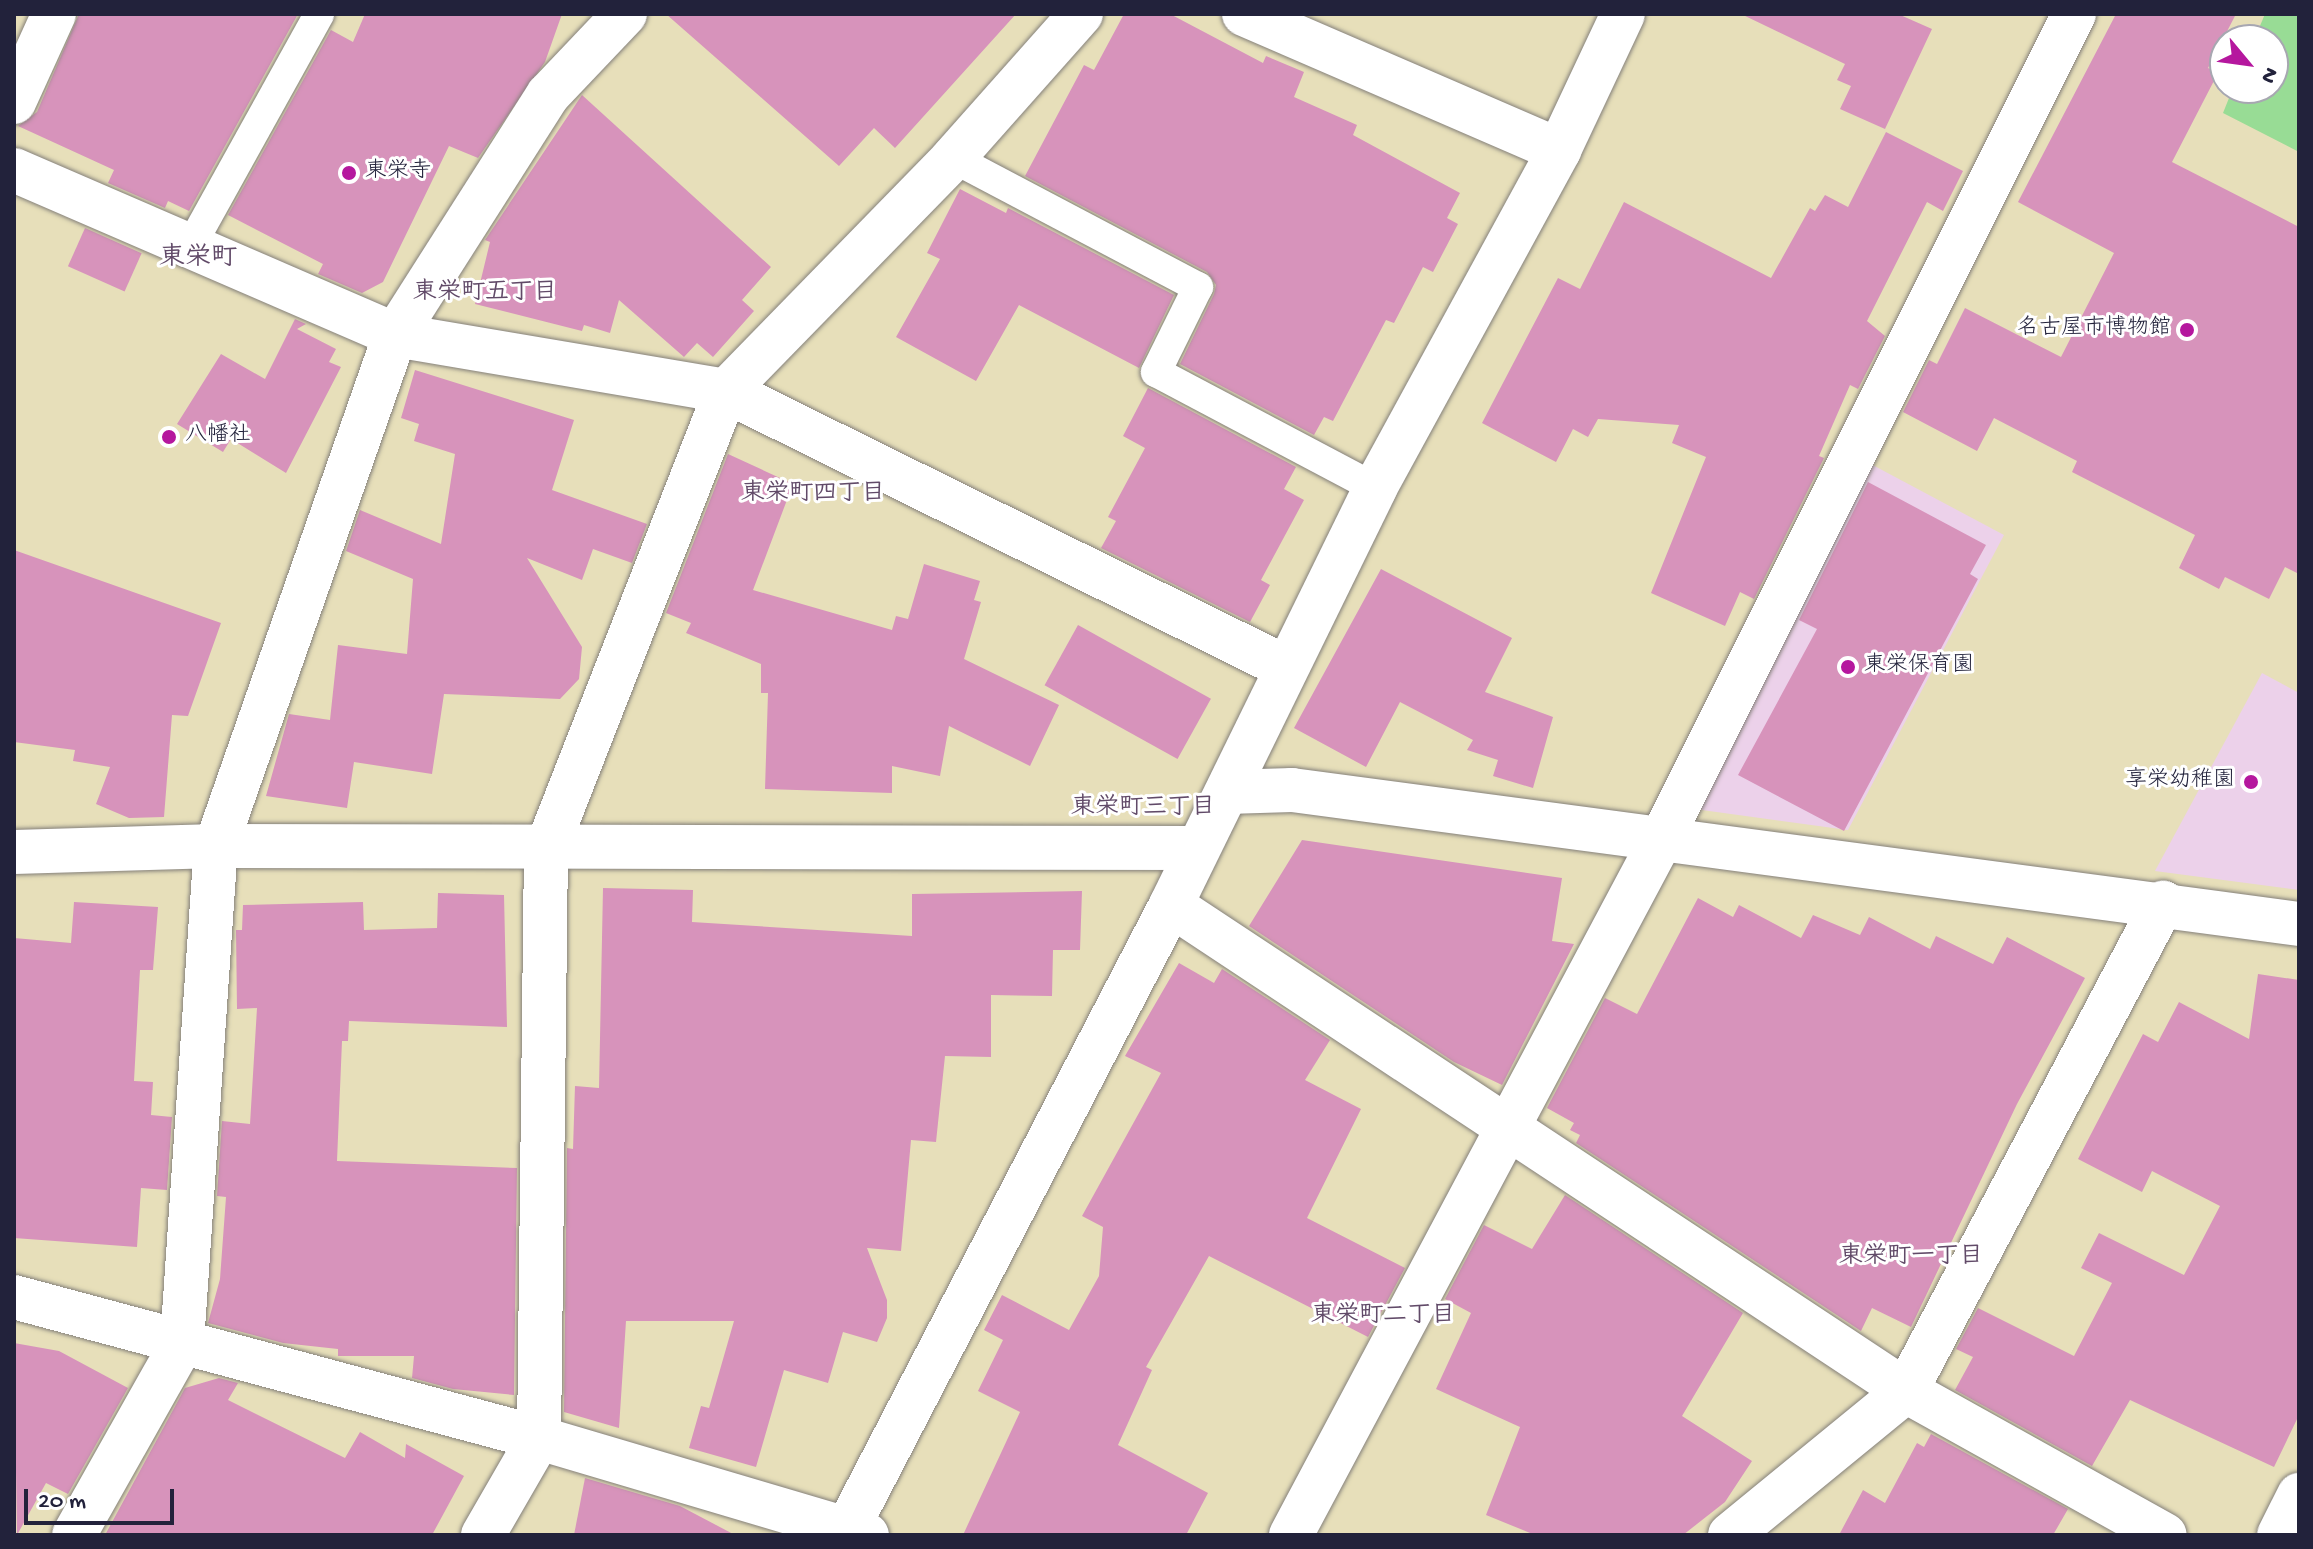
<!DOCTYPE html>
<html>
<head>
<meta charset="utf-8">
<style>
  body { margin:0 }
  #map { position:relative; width:2313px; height:1549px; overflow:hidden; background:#e7dfba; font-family:"Gochi Hand","Klee One",sans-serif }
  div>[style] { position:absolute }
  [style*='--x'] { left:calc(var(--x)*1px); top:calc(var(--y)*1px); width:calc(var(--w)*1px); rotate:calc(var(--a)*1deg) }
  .built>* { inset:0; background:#ecd1ea }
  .green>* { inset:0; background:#98dc95 }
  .building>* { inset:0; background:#d793bb; transform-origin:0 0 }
  .roads { filter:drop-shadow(0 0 2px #84807a) drop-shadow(0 0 2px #84807a) }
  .service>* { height:30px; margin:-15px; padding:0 15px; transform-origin:15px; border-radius:15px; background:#fff }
  .minor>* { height:44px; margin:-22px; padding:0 22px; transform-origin:22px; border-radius:22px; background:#fff }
  .tertiary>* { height:44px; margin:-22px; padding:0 22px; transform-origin:22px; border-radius:22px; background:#fff }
  .dots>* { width:22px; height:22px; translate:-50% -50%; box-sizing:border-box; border:4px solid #fff; border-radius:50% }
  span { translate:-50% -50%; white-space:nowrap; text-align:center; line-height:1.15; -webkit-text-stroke:6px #fff; paint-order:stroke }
  .poi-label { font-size:22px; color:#22223b }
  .left { translate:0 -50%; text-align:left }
  .right { translate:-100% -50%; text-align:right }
  .neighbourhood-label { font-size:24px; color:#614a68; font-weight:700 }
  .quarter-label { font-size:26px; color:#614a68; font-weight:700 }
  .frame { position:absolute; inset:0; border:16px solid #22223b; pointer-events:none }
  .north { position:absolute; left:2209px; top:24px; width:80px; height:80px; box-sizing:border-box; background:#fff; border:2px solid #a7a7b1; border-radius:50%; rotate:119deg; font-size:22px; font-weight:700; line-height:32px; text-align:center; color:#22223b }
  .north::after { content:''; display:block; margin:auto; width:28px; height:36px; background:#b5179e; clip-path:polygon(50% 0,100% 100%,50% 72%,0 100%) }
  .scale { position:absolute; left:24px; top:1489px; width:150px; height:36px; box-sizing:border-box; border:4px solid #22223b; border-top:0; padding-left:10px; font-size:24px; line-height:28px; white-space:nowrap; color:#22223b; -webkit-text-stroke:6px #fff; paint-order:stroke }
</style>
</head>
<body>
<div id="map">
  <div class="built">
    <div style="clip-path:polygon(1867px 462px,2004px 535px,1848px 830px,1702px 810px,1695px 798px)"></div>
    <div style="clip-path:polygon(2262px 673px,2299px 693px,2299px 890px,2155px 871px)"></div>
  </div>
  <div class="green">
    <div style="clip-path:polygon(2265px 14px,2299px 14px,2299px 152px,2223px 113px,2233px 88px,2273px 88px,2273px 40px,2254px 40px)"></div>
  </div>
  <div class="building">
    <div style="clip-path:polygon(79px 14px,298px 14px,189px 211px,168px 201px,165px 208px,108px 183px,114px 170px,18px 126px,37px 112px)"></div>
    <div style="clip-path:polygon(365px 14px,562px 14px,545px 62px,478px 158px,449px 146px,383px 282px,362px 293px,318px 274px,323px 264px,228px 215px,331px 30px,353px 42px)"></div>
    <div style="clip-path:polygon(666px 14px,1016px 14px,895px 148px,874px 128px,839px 166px)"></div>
    <div style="clip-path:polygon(1124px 14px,1170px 14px,1263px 63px,1266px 56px,1304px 72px,1294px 97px,1357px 125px,1353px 135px,1460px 193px,1447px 218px,1458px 224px,1433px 272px,1423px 267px,1394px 323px,1386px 320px,1333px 421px,1324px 417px,1314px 435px,1180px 364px,1214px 294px,1216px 285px,1207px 272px,1025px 176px,1084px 65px,1094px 70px)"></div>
    <div style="clip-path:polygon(1741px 14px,1898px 14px,1932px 29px,1885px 129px,1840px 109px,1851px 86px,1837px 80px,1845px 64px)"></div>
    <div style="clip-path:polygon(2116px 14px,2236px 14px,2208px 68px,2218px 73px,2172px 162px,2299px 227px,2299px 574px,2285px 567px,2269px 599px,2225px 577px,2219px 589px,2179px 568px,2195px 535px,2072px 472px,2077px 461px,1994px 418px,1977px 451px,1903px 412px,1929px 360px,1937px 364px,1965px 308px,2061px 357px,2114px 253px,2018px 202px)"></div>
    <div style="clip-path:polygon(582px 95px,771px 267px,742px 300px,754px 311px,713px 357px,697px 343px,684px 357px,619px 300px,610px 333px,584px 325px,582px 331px,475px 304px,490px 242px,485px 240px)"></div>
    <div style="clip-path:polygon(1886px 132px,1963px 171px,1943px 211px,1927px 202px,1867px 321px,1885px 336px,1858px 389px,1850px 385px,1819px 456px,1824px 458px,1754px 599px,1740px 592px,1725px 626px,1651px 593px,1706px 457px,1672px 443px,1679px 425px,1598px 419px,1588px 437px,1573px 429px,1556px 462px,1482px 423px,1558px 278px,1580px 289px,1624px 202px,1771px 278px,1810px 208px,1815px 211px,1825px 195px,1848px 207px)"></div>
    <div style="clip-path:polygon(960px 189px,1006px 213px,1008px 208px,1174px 295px,1139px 368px,1019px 305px,976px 381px,896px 337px,940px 259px,927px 253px)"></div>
    <div style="left:85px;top:228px;width:62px;height:42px;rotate:24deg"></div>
    <div style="clip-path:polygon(295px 319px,306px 324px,297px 329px,336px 349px,329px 362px,341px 367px,286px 473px,231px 439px,223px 452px,177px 424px,221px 354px,265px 379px)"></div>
    <div style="clip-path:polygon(415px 370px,574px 420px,552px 490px,647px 524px,632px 563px,593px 549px,582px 580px,527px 558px,582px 647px,579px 679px,560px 699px,444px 694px,432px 774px,354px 762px,347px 808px,266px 796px,289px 714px,330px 720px,338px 645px,407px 654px,413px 579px,346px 551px,360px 510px,441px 544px,455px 454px,414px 441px,419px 424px,401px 418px)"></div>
    <div style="clip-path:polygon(1148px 388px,1296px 467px,1284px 489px,1304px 500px,1261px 580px,1270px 585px,1250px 622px,1101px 548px,1116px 521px,1108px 517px,1145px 448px,1123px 436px)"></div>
    <div style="clip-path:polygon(728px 454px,793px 484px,753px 590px,892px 630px,896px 616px,908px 619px,924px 564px,980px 581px,974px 600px,981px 602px,964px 659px,1059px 705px,1030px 766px,949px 726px,940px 776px,892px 766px,892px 793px,765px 789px,768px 693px,761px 693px,761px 664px,686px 633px,691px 623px,666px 613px)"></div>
    <div style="clip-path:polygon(1868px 482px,1986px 545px,1970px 574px,1978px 579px,1844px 831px,1738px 775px,1817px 629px,1799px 620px)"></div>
    <div style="clip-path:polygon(14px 550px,221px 623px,188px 716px,172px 715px,164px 817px,129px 818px,96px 804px,110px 767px,73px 761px,75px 750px,14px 742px)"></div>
    <div style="clip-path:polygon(1381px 569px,1512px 638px,1485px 692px,1553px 717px,1533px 788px,1493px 776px,1498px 760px,1467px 750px,1473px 740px,1400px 702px,1366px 767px,1294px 728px)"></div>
    <div style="left:1078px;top:625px;width:152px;height:69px;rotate:29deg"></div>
    <div style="clip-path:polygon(1302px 840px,1562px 878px,1552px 941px,1574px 944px,1502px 1085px,1454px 1062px,1249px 926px)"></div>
    <div style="clip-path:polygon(603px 888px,693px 890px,692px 922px,912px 936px,912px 894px,1082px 891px,1080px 950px,1053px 950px,1052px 996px,991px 995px,991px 1057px,945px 1056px,936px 1142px,911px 1140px,901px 1251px,867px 1248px,887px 1300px,887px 1318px,877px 1342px,843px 1332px,828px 1383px,784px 1370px,756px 1467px,689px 1448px,701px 1406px,709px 1408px,734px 1321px,626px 1321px,619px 1428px,564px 1412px,567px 1148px,573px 1149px,575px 1086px,599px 1088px)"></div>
    <div style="clip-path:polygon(438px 893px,504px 895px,507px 1027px,349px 1021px,348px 1041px,342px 1041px,337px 1161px,517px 1168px,514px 1395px,453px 1389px,412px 1378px,414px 1356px,338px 1356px,338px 1349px,283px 1343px,208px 1323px,220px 1279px,226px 1197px,217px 1196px,222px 1121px,250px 1124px,257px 1008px,237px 1009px,236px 930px,242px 930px,243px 905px,363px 902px,364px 930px,437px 928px)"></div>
    <div style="clip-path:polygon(1698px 898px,1733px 917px,1739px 905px,1801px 938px,1813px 915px,1860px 935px,1869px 917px,1930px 949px,1936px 936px,1993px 964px,2007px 937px,2085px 978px,2017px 1104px,1911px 1327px,1872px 1308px,1861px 1331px,1576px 1143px,1580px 1135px,1570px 1130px,1574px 1123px,1547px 1108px,1605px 998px,1637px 1014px)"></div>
    <div style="clip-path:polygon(74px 902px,158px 907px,153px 970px,140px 970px,134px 1081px,153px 1082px,151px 1115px,172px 1117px,167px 1190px,141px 1188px,137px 1247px,14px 1238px,14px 938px,71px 943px)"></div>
    <div style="clip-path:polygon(1179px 963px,1214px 983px,1222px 969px,1330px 1040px,1305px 1080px,1361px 1109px,1307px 1218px,1405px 1268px,1368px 1337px,1209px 1256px,1146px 1367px,1152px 1370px,1118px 1445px,1208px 1493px,1186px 1535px,963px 1535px,1020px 1412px,978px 1391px,1003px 1340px,984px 1330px,1002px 1295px,1069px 1330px,1099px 1276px,1103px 1227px,1082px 1216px,1161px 1073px,1125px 1056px)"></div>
    <div style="clip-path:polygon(2258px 974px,2299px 980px,2299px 1415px,2274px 1467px,2130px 1400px,2092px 1466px,1955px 1390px,1973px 1357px,1956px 1349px,1978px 1308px,2074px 1356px,2112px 1283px,2081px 1268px,2099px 1233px,2184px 1275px,2220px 1206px,2152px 1171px,2142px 1192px,2078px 1159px,2143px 1034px,2158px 1042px,2179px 1002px,2249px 1039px)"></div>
    <div style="clip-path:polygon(1565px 1195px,1743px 1313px,1682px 1416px,1752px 1461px,1725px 1502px,1683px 1535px,1535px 1535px,1486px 1515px,1520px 1427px,1436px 1389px,1471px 1313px,1445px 1299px,1484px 1225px,1532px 1249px)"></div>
    <div style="clip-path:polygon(14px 1343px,59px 1351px,128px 1388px,68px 1494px,46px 1483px,17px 1535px)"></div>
    <div style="clip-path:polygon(219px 1378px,238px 1383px,228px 1400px,345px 1458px,360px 1432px,405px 1458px,406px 1444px,464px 1476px,432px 1535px,105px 1535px,185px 1388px)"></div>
    <div style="clip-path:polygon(1931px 1434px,2068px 1509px,2053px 1535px,1839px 1535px,1863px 1490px,1885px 1503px,1917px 1443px,1924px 1447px)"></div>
    <div style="clip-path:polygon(585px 1478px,680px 1506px,735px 1535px,574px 1535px)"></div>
  </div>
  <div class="roads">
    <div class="service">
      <div style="--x:953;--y:158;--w:277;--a:27.8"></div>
      <div style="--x:1198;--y:287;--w:95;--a:116.3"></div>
      <div style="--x:1156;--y:372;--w:248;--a:27.9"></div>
      <div style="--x:189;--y:249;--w:269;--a:-61"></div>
    </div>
    <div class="minor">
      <div style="--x:1244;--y:14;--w:343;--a:23.4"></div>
      <div style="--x:14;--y:102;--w:97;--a:-65.6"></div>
      <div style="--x:14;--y:170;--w:415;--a:23.4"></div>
      <div style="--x:395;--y:335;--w:336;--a:9.6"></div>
      <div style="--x:726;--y:391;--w:623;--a:26.28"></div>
      <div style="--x:1227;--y:792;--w:65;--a:-1.8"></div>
      <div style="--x:1292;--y:790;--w:1016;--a:7.58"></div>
      <div style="--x:1171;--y:905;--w:881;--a:33.47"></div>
      <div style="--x:1906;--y:1391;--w:296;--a:29.1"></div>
      <div style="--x:14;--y:1297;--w:544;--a:15.03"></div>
      <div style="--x:539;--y:1438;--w:342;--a:16.5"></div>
      <div style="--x:74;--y:1535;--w:220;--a:-60.6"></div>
      <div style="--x:182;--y:1343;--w:498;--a:-86.1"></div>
      <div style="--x:216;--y:846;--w:541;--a:-70.69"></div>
      <div style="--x:395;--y:335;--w:285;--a:-57.5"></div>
      <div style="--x:548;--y:95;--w:112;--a:-46.5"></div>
      <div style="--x:483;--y:1535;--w:112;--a:-60"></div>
      <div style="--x:539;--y:1438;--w:588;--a:-89.32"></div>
      <div style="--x:546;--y:850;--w:493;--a:-68.6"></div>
      <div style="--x:726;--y:391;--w:325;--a:-45.7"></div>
      <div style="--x:953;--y:158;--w:193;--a:-48.4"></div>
      <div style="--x:1291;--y:1535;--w:792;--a:-61.98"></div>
      <div style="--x:1663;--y:836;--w:919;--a:-63.43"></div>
      <div style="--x:1730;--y:1535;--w:227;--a:-39.3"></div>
      <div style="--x:1906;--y:1391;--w:552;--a:-62.23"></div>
      <div style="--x:2279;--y:1535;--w:45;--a:-63.4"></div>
    </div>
    <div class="tertiary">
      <div style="--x:14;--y:852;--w:202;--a:-1.7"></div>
      <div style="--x:216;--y:846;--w:982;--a:0.12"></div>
      <div style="--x:844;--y:1535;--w:710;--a:-62.57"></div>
      <div style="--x:1171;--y:905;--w:464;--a:-63.9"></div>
      <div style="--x:1375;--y:488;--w:385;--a:-61.4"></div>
      <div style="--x:1559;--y:150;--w:150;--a:-64.8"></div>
    </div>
  </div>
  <div class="dots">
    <div style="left:349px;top:173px;background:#b5179e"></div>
    <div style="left:2187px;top:330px;background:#b5179e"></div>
    <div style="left:169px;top:437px;background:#b5179e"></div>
    <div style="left:1848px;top:667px;background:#b5179e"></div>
    <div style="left:2251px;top:782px;background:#b5179e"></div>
  </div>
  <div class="poi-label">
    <span class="left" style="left:365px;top:173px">東栄寺</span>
    <span class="right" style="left:2171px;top:330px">名古屋市博物館</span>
    <span class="left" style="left:185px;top:437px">八幡社</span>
    <span class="left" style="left:1864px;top:667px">東栄保育園</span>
    <span class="right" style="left:2235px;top:782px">享栄幼稚園</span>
  </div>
  <div class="neighbourhood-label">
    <span style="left:485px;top:294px">東栄町五丁目</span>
    <span style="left:813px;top:495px">東栄町四丁目</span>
    <span style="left:1143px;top:809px">東栄町三丁目</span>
    <span style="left:1911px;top:1258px">東栄町一丁目</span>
    <span style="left:1383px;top:1317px">東栄町二丁目</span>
  </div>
  <div class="quarter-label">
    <span style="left:198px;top:260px">東栄町</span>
  </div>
  <div class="frame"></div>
  <div class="north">N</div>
  <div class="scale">20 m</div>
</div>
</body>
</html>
